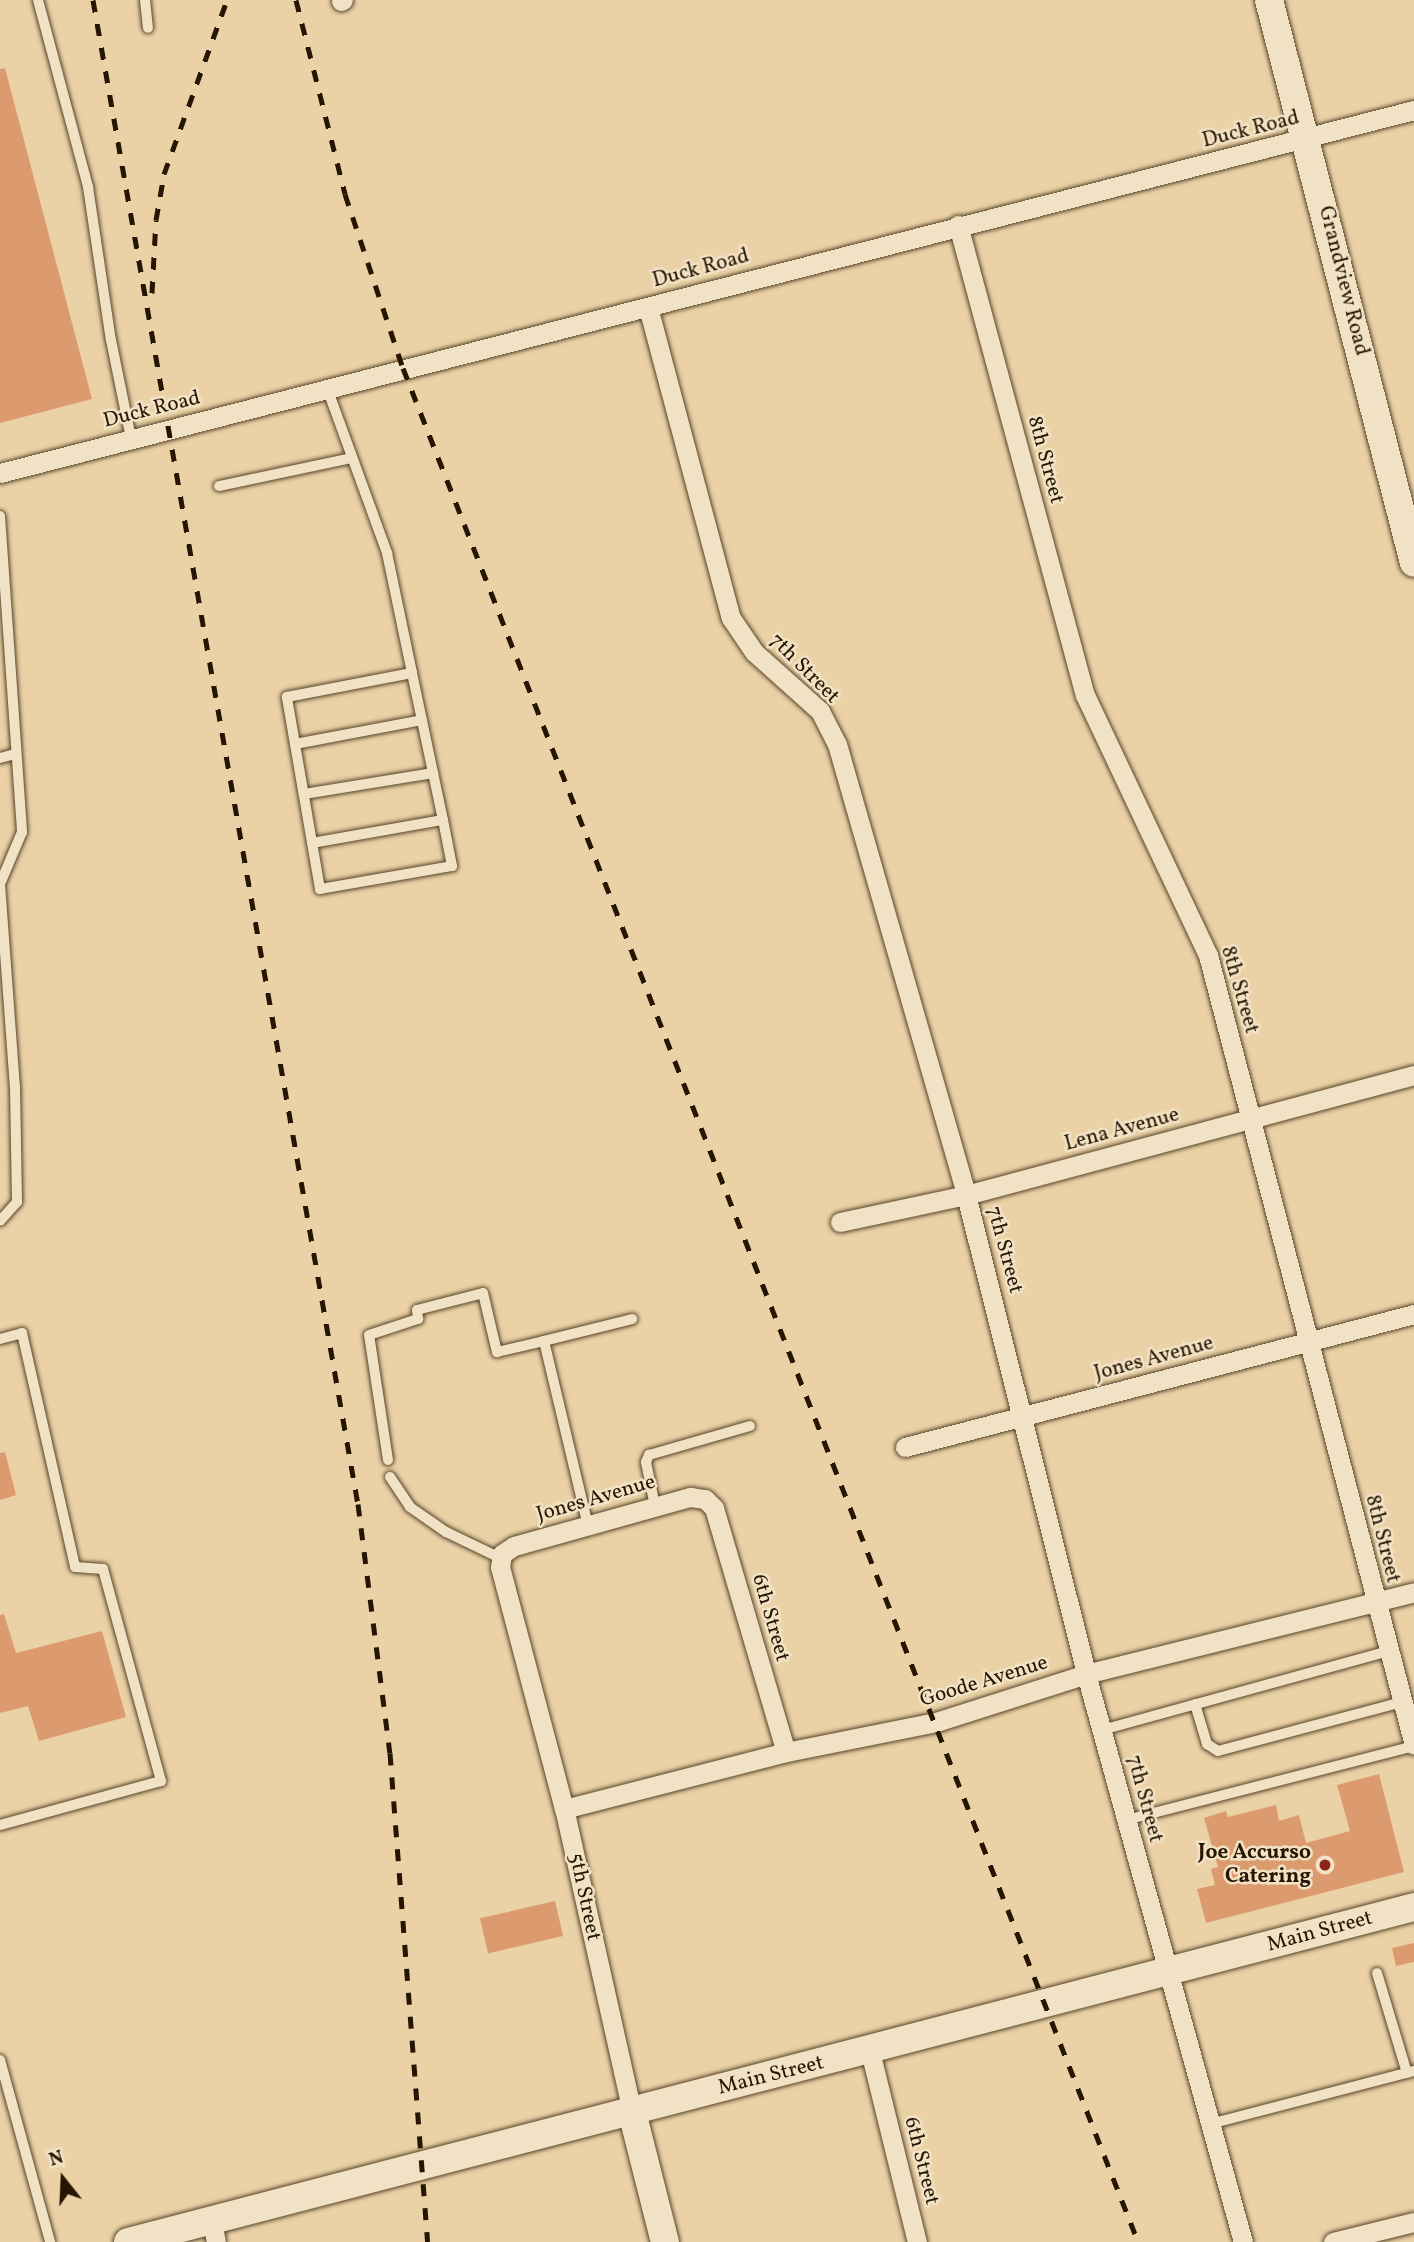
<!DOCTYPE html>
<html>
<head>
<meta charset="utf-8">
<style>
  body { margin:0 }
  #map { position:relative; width:1414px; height:2242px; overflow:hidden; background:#ebd2a6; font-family:Vollkorn,serif }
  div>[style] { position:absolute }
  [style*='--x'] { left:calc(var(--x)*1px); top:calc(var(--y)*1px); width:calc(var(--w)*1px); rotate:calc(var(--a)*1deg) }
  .building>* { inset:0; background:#dc9b6f; transform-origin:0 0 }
  .roads { filter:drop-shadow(0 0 2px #57442a) drop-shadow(0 0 2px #57442a) }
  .lane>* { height:10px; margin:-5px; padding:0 5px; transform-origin:5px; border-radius:5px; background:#f2e2c5 }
  .street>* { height:19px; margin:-9.5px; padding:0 9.5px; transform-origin:9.5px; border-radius:9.5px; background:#f2e2c5 }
  .secondary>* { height:28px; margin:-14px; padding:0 14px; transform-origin:14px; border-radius:14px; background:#f2e2c5 }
  .rail>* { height:5px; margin-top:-2.5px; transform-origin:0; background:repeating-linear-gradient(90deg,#261500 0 12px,transparent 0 24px) }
  .dots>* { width:19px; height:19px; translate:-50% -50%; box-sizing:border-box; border:4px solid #f2e2c5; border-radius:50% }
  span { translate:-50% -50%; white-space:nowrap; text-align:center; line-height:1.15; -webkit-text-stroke:5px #f2e2c5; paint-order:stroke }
  .street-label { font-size:21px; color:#261500 }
  .poi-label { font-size:21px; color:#261500; font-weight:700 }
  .right { translate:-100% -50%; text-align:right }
  .north { position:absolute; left:28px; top:2144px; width:70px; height:70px; -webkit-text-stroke:5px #f2e2c5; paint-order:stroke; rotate:342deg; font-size:19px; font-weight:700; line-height:28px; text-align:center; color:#261500 }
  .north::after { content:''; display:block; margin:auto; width:24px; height:32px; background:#261500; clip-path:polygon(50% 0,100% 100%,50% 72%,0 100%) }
</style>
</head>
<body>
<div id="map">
  <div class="building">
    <div style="clip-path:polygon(5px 68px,92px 399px,0 423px,0 69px)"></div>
    <div style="clip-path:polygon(5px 1452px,16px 1495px,0 1500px,0 1453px)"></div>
    <div style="clip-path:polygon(4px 1614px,16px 1653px,102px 1631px,126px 1717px,39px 1741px,28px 1706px,0 1713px,0 1615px)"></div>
    <div style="clip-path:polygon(1379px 1774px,1404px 1872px,1206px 1923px,1197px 1889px,1215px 1885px,1211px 1869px,1218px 1867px,1204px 1818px,1226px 1811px,1228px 1817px,1276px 1805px,1279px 1821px,1299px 1815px,1306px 1843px,1350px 1831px,1337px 1785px)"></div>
    <div style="left:555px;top:1901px;width:36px;height:77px;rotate:77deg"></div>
    <div style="clip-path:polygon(1414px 1943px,1414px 1962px,1396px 1966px,1392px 1948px)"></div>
  </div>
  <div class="roads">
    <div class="lane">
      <div style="--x:38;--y:0;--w:194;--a:75"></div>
      <div style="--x:88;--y:187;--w:155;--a:81.5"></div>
      <div style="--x:111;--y:340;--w:100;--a:78.5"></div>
      <div style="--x:145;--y:0;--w:28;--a:84"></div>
      <div style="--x:327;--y:388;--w:176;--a:70"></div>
      <div style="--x:387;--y:553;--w:123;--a:78.2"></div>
      <div style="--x:412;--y:673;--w:150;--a:78.1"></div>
      <div style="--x:443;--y:820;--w:47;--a:78.9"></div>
      <div style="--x:452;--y:866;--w:134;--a:170.1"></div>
      <div style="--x:320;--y:889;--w:195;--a:-99.8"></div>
      <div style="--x:287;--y:697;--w:127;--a:-10.9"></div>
      <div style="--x:219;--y:486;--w:136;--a:-11.9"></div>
      <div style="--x:0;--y:516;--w:317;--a:86"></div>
      <div style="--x:22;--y:832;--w:56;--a:112.9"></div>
      <div style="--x:0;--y:884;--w:204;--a:85.8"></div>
      <div style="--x:15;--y:1087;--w:115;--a:89"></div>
      <div style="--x:17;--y:1202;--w:25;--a:132"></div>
      <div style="--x:295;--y:744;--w:129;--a:-10.7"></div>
      <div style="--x:0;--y:758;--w:16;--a:-15"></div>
      <div style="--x:304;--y:794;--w:131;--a:-9.2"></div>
      <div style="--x:312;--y:843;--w:133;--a:-10"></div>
      <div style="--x:0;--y:1339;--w:23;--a:-15"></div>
      <div style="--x:22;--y:1333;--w:240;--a:77.2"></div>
      <div style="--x:75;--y:1567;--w:28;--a:4"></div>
      <div style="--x:103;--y:1569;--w:220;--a:74.7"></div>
      <div style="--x:161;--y:1781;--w:167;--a:164.7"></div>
      <div style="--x:544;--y:1341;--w:91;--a:-14"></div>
      <div style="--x:388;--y:1460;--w:126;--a:-98.6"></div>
      <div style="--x:369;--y:1335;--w:52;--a:-18.1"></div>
      <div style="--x:418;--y:1319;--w:9;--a:-96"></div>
      <div style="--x:417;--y:1310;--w:68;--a:-14.4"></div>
      <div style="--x:483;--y:1293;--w:61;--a:76.7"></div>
      <div style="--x:497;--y:1352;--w:48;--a:-13.2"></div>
      <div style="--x:544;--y:1341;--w:189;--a:76.6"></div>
      <div style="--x:390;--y:1477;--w:36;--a:56"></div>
      <div style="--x:410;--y:1507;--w:44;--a:34.8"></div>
      <div style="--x:446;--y:1532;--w:62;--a:25.7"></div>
      <div style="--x:655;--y:1506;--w:45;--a:-101.6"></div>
      <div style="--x:646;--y:1462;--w:8;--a:-67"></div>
      <div style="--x:649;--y:1455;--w:105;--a:-16"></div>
      <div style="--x:1195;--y:1704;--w:42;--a:73.3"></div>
      <div style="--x:1207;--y:1744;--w:13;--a:32"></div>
      <div style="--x:1218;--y:1751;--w:190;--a:-14.9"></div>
      <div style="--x:1102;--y:1730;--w:297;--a:-15.4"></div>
      <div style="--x:1126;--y:1820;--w:297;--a:-14.4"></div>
      <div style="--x:1377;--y:1973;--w:104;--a:73.3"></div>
      <div style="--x:0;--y:2060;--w:189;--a:74.6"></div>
      <div style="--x:1210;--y:2124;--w:211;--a:-14.6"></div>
    </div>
    <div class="street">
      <div style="--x:341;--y:1;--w:2;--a:-27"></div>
      <div style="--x:958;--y:225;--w:487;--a:74.9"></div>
      <div style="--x:1085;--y:695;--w:288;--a:64.7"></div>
      <div style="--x:1208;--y:955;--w:816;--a:75.39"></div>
      <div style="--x:648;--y:307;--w:322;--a:75.1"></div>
      <div style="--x:731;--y:618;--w:41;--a:55.9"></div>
      <div style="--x:754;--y:652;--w:89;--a:41.8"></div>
      <div style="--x:820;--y:711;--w:37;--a:63"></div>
      <div style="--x:837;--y:744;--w:469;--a:74"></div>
      <div style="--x:966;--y:1195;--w:494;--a:75.9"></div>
      <div style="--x:1086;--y:1674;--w:589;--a:74.55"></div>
      <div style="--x:0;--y:473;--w:1460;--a:-14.4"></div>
      <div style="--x:840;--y:1222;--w:129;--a:-12.1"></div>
      <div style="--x:966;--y:1195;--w:464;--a:-15"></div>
      <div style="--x:905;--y:1447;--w:526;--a:-14.64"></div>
      <div style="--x:564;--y:1809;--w:229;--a:-14.4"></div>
      <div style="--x:786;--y:1752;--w:153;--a:-11.3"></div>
      <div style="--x:936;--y:1722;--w:157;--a:-17.7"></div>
      <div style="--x:1086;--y:1674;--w:338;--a:-14"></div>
      <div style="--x:870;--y:2051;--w:197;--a:76.2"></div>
      <div style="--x:632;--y:2112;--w:311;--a:-102.6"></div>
      <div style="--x:564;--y:1809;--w:250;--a:-104.8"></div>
      <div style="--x:500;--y:1567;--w:13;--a:-81"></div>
      <div style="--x:502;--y:1554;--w:14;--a:-34"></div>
      <div style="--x:514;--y:1546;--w:183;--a:-15.6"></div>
      <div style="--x:690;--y:1497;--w:15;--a:8"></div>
      <div style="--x:705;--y:1499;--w:13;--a:45"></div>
      <div style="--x:714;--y:1508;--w:254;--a:73.6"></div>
      <div style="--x:212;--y:2220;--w:22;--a:80"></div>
      <div style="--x:1333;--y:2242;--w:83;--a:-13.9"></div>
    </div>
    <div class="secondary">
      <div style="--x:1269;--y:0;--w:581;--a:75.56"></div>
      <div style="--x:632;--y:2112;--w:134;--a:75.8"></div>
      <div style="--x:128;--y:2242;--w:1329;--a:-14.6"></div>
    </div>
  </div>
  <div class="rail">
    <div style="--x:93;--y:0;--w:1527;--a:80.01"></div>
    <div style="--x:358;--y:1504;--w:251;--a:82.7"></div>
    <div style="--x:390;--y:1753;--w:490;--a:85.6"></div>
    <div style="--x:296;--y:0;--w:200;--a:75.8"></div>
    <div style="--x:345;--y:194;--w:183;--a:71.6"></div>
    <div style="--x:403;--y:368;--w:2013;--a:68.58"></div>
    <div style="--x:152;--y:293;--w:73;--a:-86.9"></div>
    <div style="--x:156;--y:220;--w:47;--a:-80.1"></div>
    <div style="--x:164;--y:174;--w:185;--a:-70.1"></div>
  </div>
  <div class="dots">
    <div style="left:1325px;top:1865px;background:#8f2418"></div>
  </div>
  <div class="street-label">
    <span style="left:1251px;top:130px;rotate:-14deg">Duck Road</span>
    <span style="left:701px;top:269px;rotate:-15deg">Duck Road</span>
    <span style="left:1343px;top:281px;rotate:76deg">Grandview Road</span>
    <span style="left:152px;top:410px;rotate:-14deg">Duck Road</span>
    <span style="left:1045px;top:460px;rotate:75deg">8th Street</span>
    <span style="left:804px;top:669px;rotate:45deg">7th Street</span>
    <span style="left:1239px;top:990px;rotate:74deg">8th Street</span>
    <span style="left:1122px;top:1130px;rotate:-15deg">Lena Avenue</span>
    <span style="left:1004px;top:1250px;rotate:75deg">7th Street</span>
    <span style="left:1154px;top:1359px;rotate:-15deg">Jones Avenue</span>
    <span style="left:596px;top:1499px;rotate:-16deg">Jones Avenue</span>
    <span style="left:1382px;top:1539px;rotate:76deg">8th Street</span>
    <span style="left:770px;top:1618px;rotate:74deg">6th Street</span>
    <span style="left:984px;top:1682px;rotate:-17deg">Goode Avenue</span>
    <span style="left:1144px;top:1799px;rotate:75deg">7th Street</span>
    <span style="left:584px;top:1897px;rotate:78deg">5th Street</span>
    <span style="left:1320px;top:1932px;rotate:-15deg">Main Street</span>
    <span style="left:771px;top:2076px;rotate:-14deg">Main Street</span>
    <span style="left:921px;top:2161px;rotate:76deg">6th Street</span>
  </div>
  <div class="poi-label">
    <span class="right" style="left:1311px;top:1865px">Joe Accurso<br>Catering</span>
  </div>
  <div class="north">N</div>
</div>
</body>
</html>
